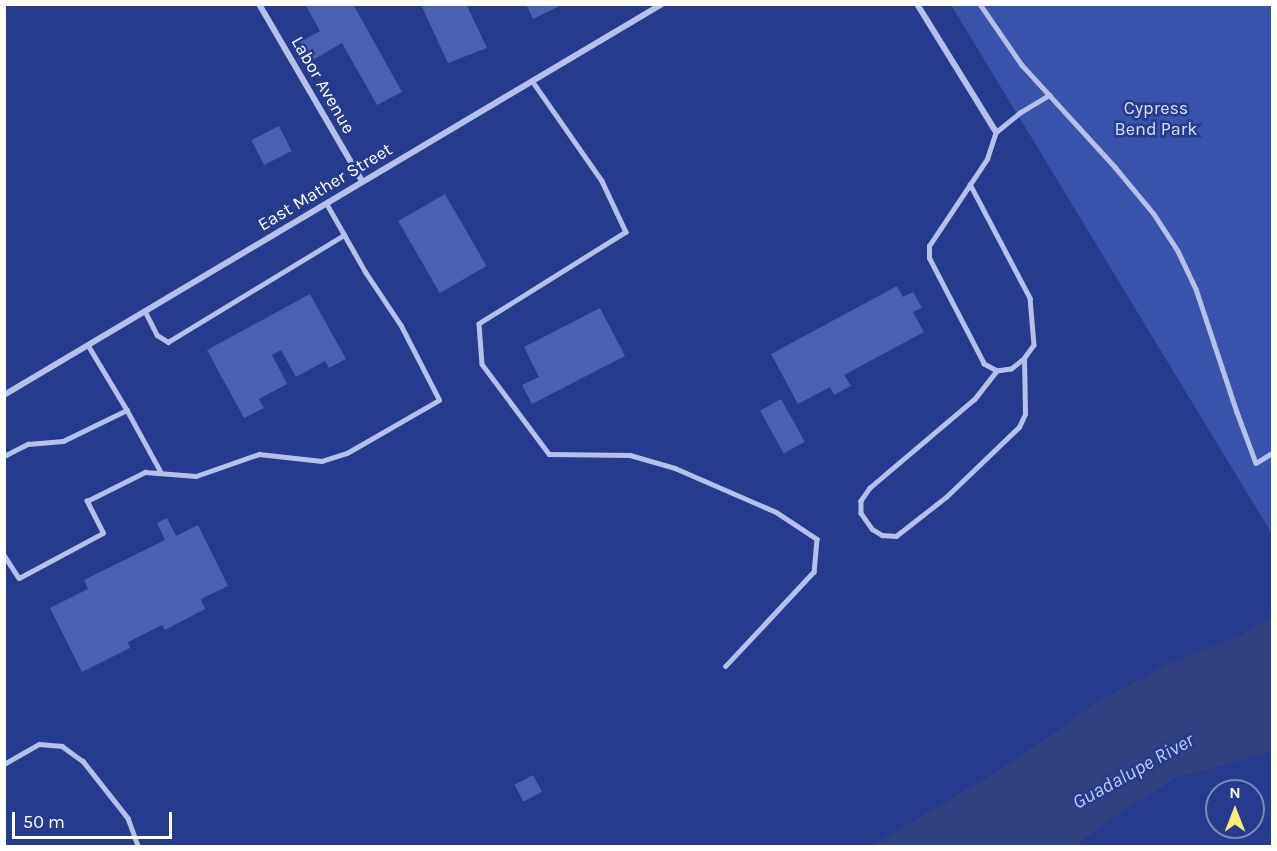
<!DOCTYPE html>
<html>
<head>
<meta charset="utf-8">
<style>
  body { margin:0 }
  #map { position:relative; width:1277px; height:851px; overflow:hidden; background:#243b8e; font-family:Karla,sans-serif }
  div>[style] { position:absolute }
  [style*='--x'] { left:calc(var(--x)*1px); top:calc(var(--y)*1px); width:calc(var(--w)*1px); rotate:calc(var(--a)*1deg) }
  .green>* { inset:0; background:#3853ab }
  .water>* { inset:0; background:#304280 }
  .building>* { inset:0; background:#4861b3; transform-origin:0 0 }
  .lane>* { height:4.5px; margin:-2.25px; padding:0 2.25px; transform-origin:2.25px; border-radius:2.25px; background:#b3c1eb }
  .street>* { height:6px; margin:-3px; padding:0 3px; transform-origin:3px; border-radius:3px; background:#b3c1eb }
  span { translate:-50% -50%; white-space:nowrap; text-align:center; line-height:1.15; -webkit-text-stroke:5px #243b8e; paint-order:stroke }
  .street-label { font-size:18px; color:#fff }
  .park-label { font-size:18px; color:#d8e0f8 }
  .water-label { font-size:20px; color:#bfccf2; font-style:italic }
  .frame { position:absolute; inset:0; border:6px solid #fff; pointer-events:none }
  .north { position:absolute; left:1205px; top:779px; width:60px; height:60px; box-sizing:border-box; background:#243b8e; border:2px solid #7c89bb; border-radius:50%; rotate:0deg; font-size:16px; font-weight:700; line-height:24px; text-align:center; color:#fff }
  .north::after { content:''; display:block; margin:auto; width:21px; height:27px; background:#f6ed77; clip-path:polygon(50% 0,100% 100%,50% 72%,0 100%) }
  .scale { position:absolute; left:12px; top:812px; width:160px; height:27px; box-sizing:border-box; border:3px solid #fff; border-top:0; padding-left:8px; font-size:18px; line-height:21px; white-space:nowrap; color:#fff; -webkit-text-stroke:4px #243b8e; paint-order:stroke }
</style>
</head>
<body>
<div id="map">
  <div class="green">
    <div style="clip-path:polygon(951px 5px,1272px 5px,1272px 534px)"></div>
  </div>
  <div class="water">
    <div style="clip-path:polygon(1272px 616px,1272px 748px,1265px 754px,1175px 778px,1105px 823px,1076px 846px,872px 846px,1014px 761px,1096px 703px,1164px 666px,1243px 634px)"></div>
  </div>
  <div class="building">
    <div style="clip-path:polygon(305px 4px,353px 4px,402px 92px,377px 105px,342px 43px,311px 61px,300px 42px,320px 31px)"></div>
    <div style="clip-path:polygon(427px 4px,466px 4px,487px 48px,448px 63px,422px 7px)"></div>
    <div style="clip-path:polygon(526px 4px,564px 4px,533px 19px)"></div>
    <div style="left:279px;top:126px;width:28px;height:31px;rotate:63deg"></div>
    <div style="left:445px;top:194px;width:83px;height:54px;rotate:60deg"></div>
    <div style="clip-path:polygon(897px 286px,903px 297px,913px 292px,922px 308px,913px 312px,924px 332px,844px 375px,851px 386px,834px 395px,830px 387px,798px 404px,771px 354px)"></div>
    <div style="clip-path:polygon(310px 294px,346px 359px,329px 368px,325px 361px,296px 377px,281px 350px,272px 355px,287px 384px,259px 399px,264px 408px,244px 418px,207px 350px)"></div>
    <div style="clip-path:polygon(600px 308px,625px 356px,532px 404px,522px 385px,539px 377px,524px 347px)"></div>
    <div style="left:781px;top:399px;width:49px;height:24px;rotate:61deg"></div>
    <div style="clip-path:polygon(167px 518px,176px 536px,198px 525px,228px 586px,201px 599px,205px 609px,165px 630px,162px 625px,128px 642px,130px 648px,82px 672px,50px 608px,88px 589px,84px 580px,165px 540px,157px 523px)"></div>
    <div style="left:533px;top:775px;width:19px;height:21px;rotate:62deg"></div>
  </div>
  <div class="lane">
    <div style="--x:980;--y:4;--w:74;--a:55.5"></div>
    <div style="--x:1022;--y:65;--w:138;--a:47.6"></div>
    <div style="--x:1115;--y:167;--w:61;--a:50.3"></div>
    <div style="--x:1154;--y:214;--w:44;--a:57"></div>
    <div style="--x:1178;--y:251;--w:42;--a:64.7"></div>
    <div style="--x:1196;--y:289;--w:130;--a:71.6"></div>
    <div style="--x:1237;--y:412;--w:54;--a:69.6"></div>
    <div style="--x:1256;--y:463;--w:19;--a:-32"></div>
    <div style="--x:533;--y:82;--w:121;--a:55.1"></div>
    <div style="--x:602;--y:181;--w:56;--a:64.8"></div>
    <div style="--x:626;--y:232;--w:173;--a:148"></div>
    <div style="--x:479;--y:324;--w:40;--a:85.7"></div>
    <div style="--x:482;--y:364;--w:112;--a:53.3"></div>
    <div style="--x:549;--y:454;--w:81;--a:0.7"></div>
    <div style="--x:630;--y:455;--w:47;--a:16.1"></div>
    <div style="--x:675;--y:468;--w:110;--a:23.5"></div>
    <div style="--x:776;--y:512;--w:49;--a:33.4"></div>
    <div style="--x:817;--y:539;--w:33;--a:95"></div>
    <div style="--x:814;--y:572;--w:129;--a:133.1"></div>
    <div style="--x:970;--y:184;--w:129;--a:62.2"></div>
    <div style="--x:1030;--y:298;--w:47;--a:85.1"></div>
    <div style="--x:1034;--y:345;--w:17;--a:126"></div>
    <div style="--x:1024;--y:359;--w:16;--a:142"></div>
    <div style="--x:1011;--y:369;--w:14;--a:172"></div>
    <div style="--x:997;--y:371;--w:15;--a:-152"></div>
    <div style="--x:984;--y:364;--w:119;--a:-117.4"></div>
    <div style="--x:929;--y:258;--w:12;--a:-90"></div>
    <div style="--x:929;--y:246;--w:105;--a:-56.3"></div>
    <div style="--x:987;--y:159;--w:28;--a:-72"></div>
    <div style="--x:996;--y:132;--w:32;--a:-39"></div>
    <div style="--x:1021;--y:112;--w:33;--a:-31"></div>
    <div style="--x:145;--y:311;--w:27;--a:63"></div>
    <div style="--x:157;--y:335;--w:13;--a:32"></div>
    <div style="--x:168;--y:342;--w:206;--a:-31.3"></div>
    <div style="--x:88;--y:345;--w:76;--a:59"></div>
    <div style="--x:997;--y:371;--w:36;--a:128"></div>
    <div style="--x:975;--y:399;--w:138;--a:139.7"></div>
    <div style="--x:870;--y:488;--w:16;--a:125"></div>
    <div style="--x:861;--y:501;--w:12;--a:90"></div>
    <div style="--x:861;--y:513;--w:19;--a:55"></div>
    <div style="--x:872;--y:529;--w:12;--a:31"></div>
    <div style="--x:882;--y:535;--w:14;--a:4"></div>
    <div style="--x:896;--y:536;--w:63;--a:-38"></div>
    <div style="--x:946;--y:497;--w:101;--a:-43.8"></div>
    <div style="--x:1019;--y:427;--w:14;--a:-65"></div>
    <div style="--x:1025;--y:414;--w:55;--a:-91"></div>
    <div style="--x:4;--y:456;--w:27;--a:-27"></div>
    <div style="--x:28;--y:444;--w:35;--a:-5"></div>
    <div style="--x:63;--y:441;--w:71;--a:-25.8"></div>
    <div style="--x:127;--y:410;--w:71;--a:61.3"></div>
    <div style="--x:4;--y:555;--w:27;--a:57"></div>
    <div style="--x:19;--y:578;--w:95;--a:-28.2"></div>
    <div style="--x:103;--y:533;--w:36;--a:-117"></div>
    <div style="--x:87;--y:501;--w:65;--a:-26.6"></div>
    <div style="--x:145;--y:472;--w:51;--a:4.5"></div>
    <div style="--x:196;--y:476;--w:67;--a:-19.2"></div>
    <div style="--x:259;--y:454;--w:63;--a:6.3"></div>
    <div style="--x:322;--y:461;--w:26;--a:-18"></div>
    <div style="--x:347;--y:453;--w:106;--a:-29.9"></div>
    <div style="--x:439;--y:400;--w:83;--a:-117.2"></div>
    <div style="--x:401;--y:326;--w:65;--a:-123.7"></div>
    <div style="--x:365;--y:272;--w:77;--a:-119.6"></div>
    <div style="--x:4;--y:764;--w:40;--a:-29.7"></div>
    <div style="--x:39;--y:744;--w:23;--a:5"></div>
    <div style="--x:62;--y:746;--w:26;--a:36"></div>
    <div style="--x:83;--y:761;--w:73;--a:51.7"></div>
    <div style="--x:128;--y:818;--w:30;--a:70"></div>
  </div>
  <div class="street">
    <div style="--x:259;--y:4;--w:205;--a:59.8"></div>
    <div style="--x:917;--y:4;--w:150;--a:58.3"></div>
    <div style="--x:4;--y:395;--w:765;--a:-30.72"></div>
  </div>
  <div class="street-label">
    <span style="left:323px;top:85px;rotate:60deg">Labor Avenue</span>
    <span style="left:325px;top:187px;rotate:-31deg">East Mather Street</span>
  </div>
  <div class="park-label">
    <span style="left:1156px;top:119px">Cypress<br>Bend Park</span>
  </div>
  <div class="water-label">
    <span style="left:1133px;top:771px;rotate:-29deg">Guadalupe River</span>
  </div>
  <div class="frame"></div>
  <div class="north">N</div>
  <div class="scale">50 m</div>
</div>
</body>
</html>
